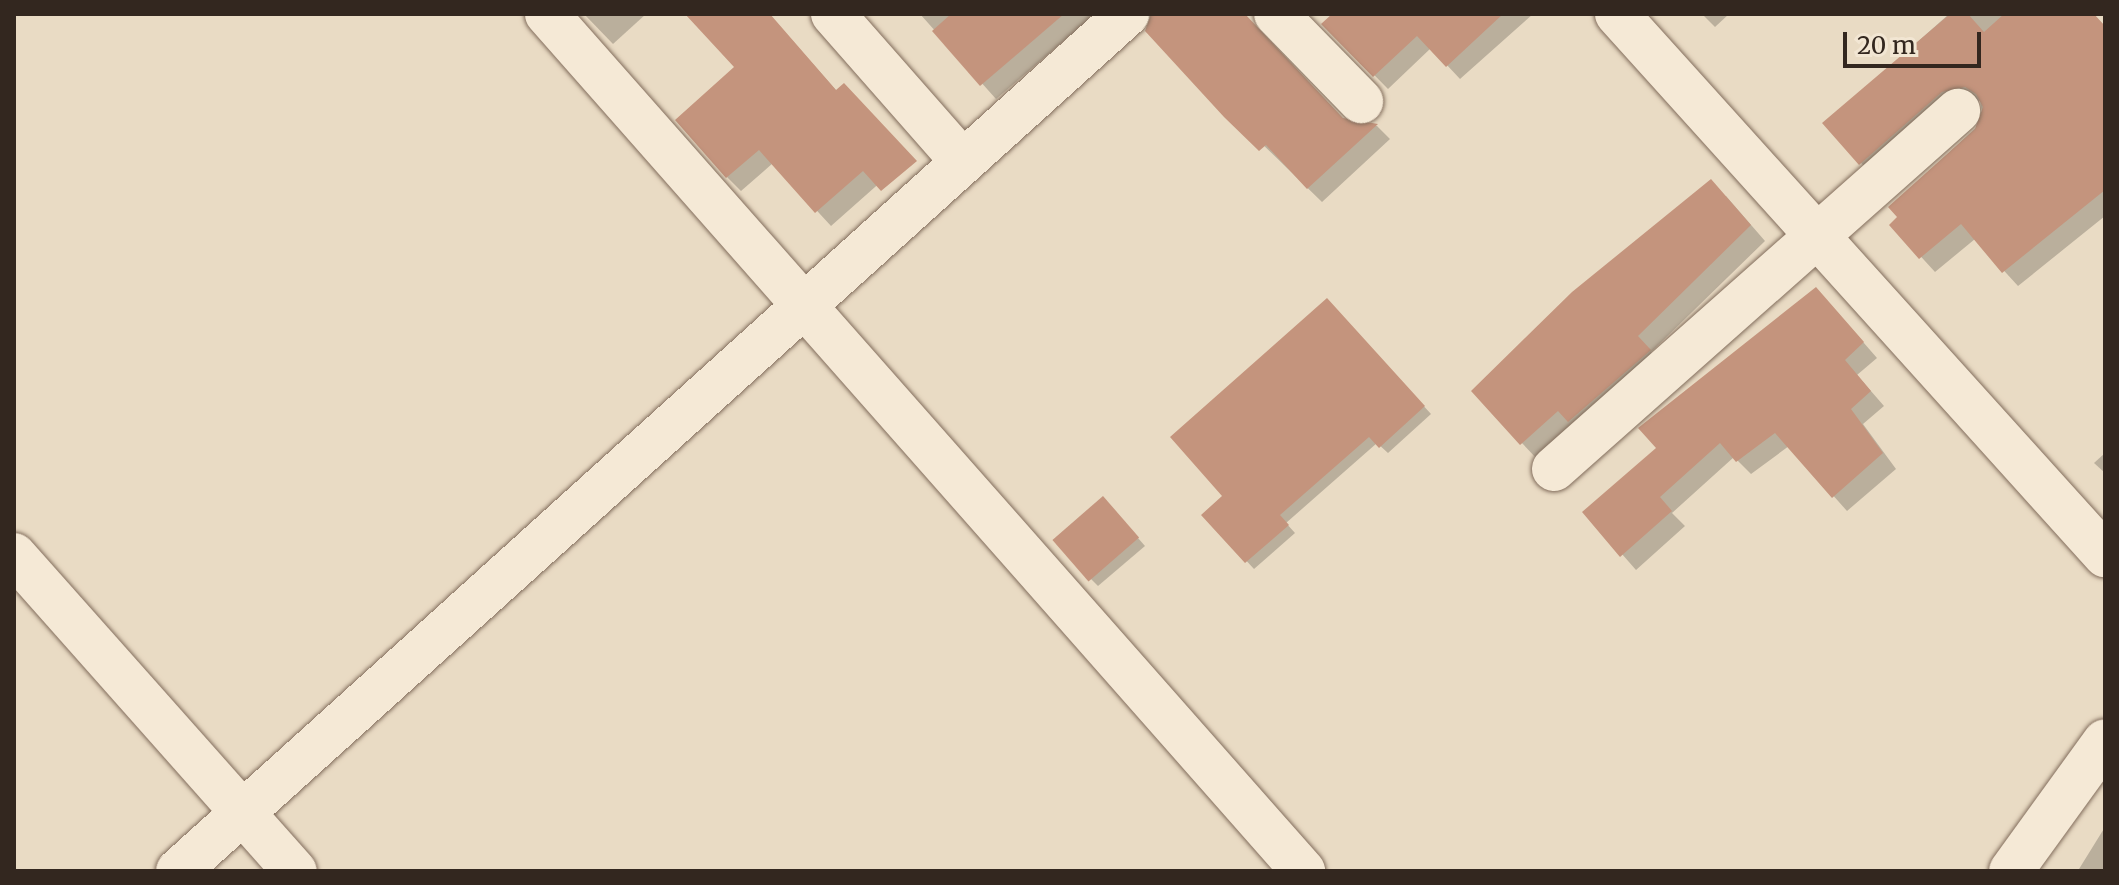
<!DOCTYPE html>
<html>
<head>
<meta charset="utf-8">
<style>
  body { margin:0 }
  #map { position:relative; width:2119px; height:885px; overflow:hidden; background:#e9dbc4; font-family:Merriweather,serif }
  div>[style] { position:absolute }
  [style*='--x'] { left:calc(var(--x)*1px); top:calc(var(--y)*1px); width:calc(var(--w)*1px); rotate:calc(var(--a)*1deg) }
  .shadow>* { inset:0; background:#0003 }
  .building>* { inset:0; background:#c4947d; transform-origin:0 0 }
  .roads { filter:drop-shadow(0 0 2px #826d5c) drop-shadow(0 0 2px #826d5c) }
  .street>* { height:44px; margin:-22px; padding:0 22px; transform-origin:22px; border-radius:22px; background:#f5e9d6 }
  span { translate:-50% -50%; white-space:nowrap; text-align:center; line-height:1.15; -webkit-text-stroke:6px #f2e6d3; paint-order:stroke }
  .frame { position:absolute; inset:0; border:16px solid #33271f; pointer-events:none }
  .scale { position:absolute; left:1843px; top:32px; width:138px; height:36px; box-sizing:border-box; border:4px solid #33271f; border-top:0; padding-left:10px; font-size:24px; line-height:28px; white-space:nowrap; color:#33271f; -webkit-text-stroke:6px #f2e6d3; paint-order:stroke }
</style>
</head>
<body>
<div id="map">
  <div class="shadow">
    <div style="clip-path:polygon(584px 14px,646px 14px,613px 44px)"></div>
    <div style="clip-path:polygon(687px 14px,769px 14px,901px 164px,831px 226px,773px 163px,741px 191px,727px 177px,737px 67px)"></div>
    <div style="clip-path:polygon(920px 14px,1109px 14px,1079px 39px,1073px 33px,996px 99px)"></div>
    <div style="clip-path:polygon(1195px 14px,1238px 14px,1342px 120px,1377px 126px,1390px 139px,1322px 202px,1160px 45px)"></div>
    <div style="clip-path:polygon(1335px 14px,1533px 14px,1460px 79px,1431px 48px,1388px 89px,1324px 24px)"></div>
    <div style="clip-path:polygon(1702px 14px,1729px 14px,1715px 27px)"></div>
    <div style="clip-path:polygon(1949px 14px,2093px 14px,2105px 27px,2105px 216px,2018px 286px,1975px 239px,1935px 272px,1892px 225px,1900px 218px,1891px 207px,1984px 120px,1980px 101px,1957px 106px,1875px 178px,1825px 124px)"></div>
    <div style="clip-path:polygon(1726px 196px,1765px 241px,1651px 352px,1664px 366px,1537px 459px,1473px 391px)"></div>
    <div style="clip-path:polygon(1830px 304px,1877px 358px,1857px 375px,1884px 406px,1863px 424px,1896px 469px,1847px 511px,1789px 446px,1751px 474px,1734px 457px,1672px 513px,1685px 526px,1636px 570px,1585px 512px)"></div>
    <div style="clip-path:polygon(1334px 308px,1431px 414px,1388px 453px,1377px 443px,1286px 523px,1295px 533px,1254px 569px,1204px 515px,1225px 496px)"></div>
    <div style="clip-path:polygon(2105px 453px,2105px 473px,2094px 463px)"></div>
    <div style="clip-path:polygon(1110px 506px,1145px 546px,1098px 586px,1091px 579px)"></div>
    <div style="clip-path:polygon(2105px 827px,2105px 871px,2069px 871px,2079px 869px)"></div>
  </div>
  <div class="building">
    <div style="clip-path:polygon(685px 14px,770px 14px,836px 90px,844px 83px,917px 161px,881px 191px,863px 171px,815px 213px,759px 150px,726px 178px,675px 120px,734px 67px)"></div>
    <div style="clip-path:polygon(951px 14px,1064px 14px,980px 86px,932px 31px)"></div>
    <div style="clip-path:polygon(1151px 14px,1245px 14px,1343px 118px,1378px 124px,1307px 189px,1266px 145px,1259px 151px,1224px 117px,1145px 31px)"></div>
    <div style="clip-path:polygon(1332px 14px,1503px 14px,1446px 67px,1417px 36px,1373px 77px,1321px 24px)"></div>
    <div style="clip-path:polygon(1950px 14px,1968px 14px,1984px 32px,2004px 14px,2094px 14px,2105px 26px,2105px 190px,2002px 273px,1961px 224px,1919px 259px,1889px 225px,1897px 217px,1888px 207px,1975px 129px,1983px 107px,1976px 94px,1965px 87px,1942px 92px,1859px 165px,1822px 123px)"></div>
    <div style="clip-path:polygon(1711px 179px,1751px 225px,1638px 336px,1651px 350px,1568px 422px,1558px 411px,1520px 445px,1471px 391px,1572px 292px)"></div>
    <div style="clip-path:polygon(1816px 287px,1864px 342px,1845px 360px,1871px 391px,1851px 409px,1883px 453px,1832px 498px,1775px 433px,1736px 462px,1720px 443px,1660px 497px,1672px 511px,1620px 557px,1582px 512px,1656px 448px,1638px 428px)"></div>
    <div style="clip-path:polygon(1327px 298px,1425px 406px,1379px 448px,1369px 437px,1280px 515px,1289px 525px,1245px 563px,1201px 515px,1222px 496px,1170px 437px)"></div>
    <div style="left:1103px;top:496px;width:55px;height:67px;rotate:49deg"></div>
  </div>
  <div class="roads">
    <div class="street">
      <div style="--x:547;--y:14;--w:1143;--a:48.58"></div>
      <div style="--x:833;--y:14;--w:196;--a:48.7"></div>
      <div style="--x:1276;--y:14;--w:122;--a:45.7"></div>
      <div style="--x:1617;--y:14;--w:729;--a:47.95"></div>
      <div style="--x:1554;--y:469;--w:540;--a:-41.55"></div>
      <div style="--x:14;--y:555;--w:423;--a:48.4"></div>
      <div style="--x:178;--y:871;--w:1279;--a:-42.08"></div>
      <div style="--x:2011;--y:871;--w:160;--a:-54.1"></div>
    </div>
  </div>
  <div class="frame"></div>
  <div class="scale">20 m</div>
</div>
</body>
</html>
